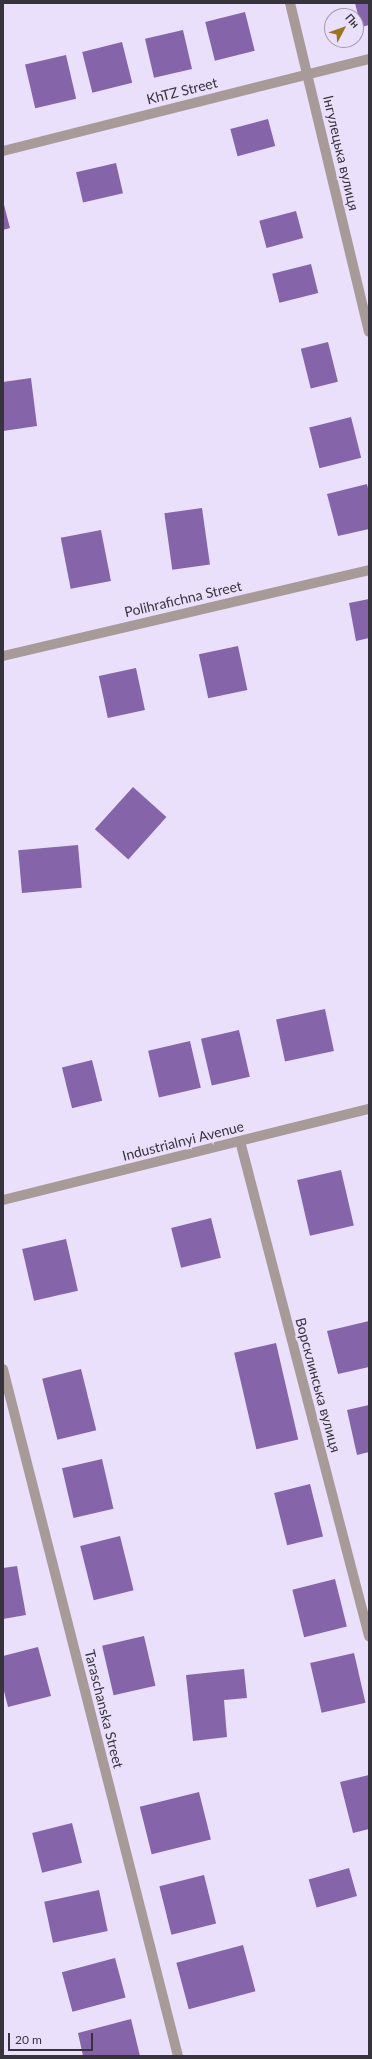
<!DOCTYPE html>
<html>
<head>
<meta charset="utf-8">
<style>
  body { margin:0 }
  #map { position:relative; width:372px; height:2059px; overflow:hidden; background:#ebe0fb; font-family:Lato,sans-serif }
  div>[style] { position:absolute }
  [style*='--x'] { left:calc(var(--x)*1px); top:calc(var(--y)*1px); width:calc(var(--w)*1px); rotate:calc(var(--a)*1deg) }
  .building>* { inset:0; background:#8564a9; transform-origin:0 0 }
  .minor>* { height:10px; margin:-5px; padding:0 5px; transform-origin:5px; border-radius:5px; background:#a99a9a }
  span { translate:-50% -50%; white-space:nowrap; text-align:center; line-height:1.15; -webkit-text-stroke:4px #ebe0fb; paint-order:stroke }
  .street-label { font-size:14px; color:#37333d }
  .frame { position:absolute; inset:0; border:4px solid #37333d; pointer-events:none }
  .north { position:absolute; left:324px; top:8px; width:40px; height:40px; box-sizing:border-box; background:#ebe0fb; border:1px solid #a39baf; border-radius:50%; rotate:49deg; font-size:11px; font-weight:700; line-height:16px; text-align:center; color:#37333d }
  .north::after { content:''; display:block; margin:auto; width:14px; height:18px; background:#9a741f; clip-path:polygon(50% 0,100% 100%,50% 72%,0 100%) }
  .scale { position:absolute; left:8px; top:2033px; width:85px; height:18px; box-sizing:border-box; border:2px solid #37333d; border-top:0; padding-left:5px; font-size:12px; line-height:14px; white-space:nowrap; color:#37333d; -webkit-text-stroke:3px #ebe0fb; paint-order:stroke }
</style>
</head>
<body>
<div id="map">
  <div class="building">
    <div style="clip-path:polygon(355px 3px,369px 3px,369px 25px,361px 27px)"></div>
    <div style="left:245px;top:12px;width:40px;height:41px;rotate:76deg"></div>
    <div style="left:183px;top:30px;width:40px;height:39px;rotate:77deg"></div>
    <div style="left:122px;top:42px;width:42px;height:41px;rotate:76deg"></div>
    <div style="left:66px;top:55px;width:45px;height:42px;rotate:77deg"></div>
    <div style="left:268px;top:119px;width:28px;height:39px;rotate:75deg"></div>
    <div style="left:116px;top:163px;width:31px;height:41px;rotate:77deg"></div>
    <div style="clip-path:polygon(3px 201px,10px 228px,3px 230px)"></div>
    <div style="left:296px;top:211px;width:28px;height:38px;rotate:75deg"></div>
    <div style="left:311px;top:264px;width:30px;height:40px;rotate:76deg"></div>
    <div style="left:328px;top:342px;width:41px;height:28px;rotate:76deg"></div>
    <div style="clip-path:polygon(31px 378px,37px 426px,3px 431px,3px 382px)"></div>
    <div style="left:351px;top:417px;width:42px;height:43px;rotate:76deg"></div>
    <div style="clip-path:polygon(367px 484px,369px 493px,369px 529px,338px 536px,327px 494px)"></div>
    <div style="left:202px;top:508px;width:57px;height:38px;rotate:82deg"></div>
    <div style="left:101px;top:530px;width:52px;height:41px;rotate:79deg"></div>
    <div style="clip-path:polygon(369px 599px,369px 638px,356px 641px,349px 603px)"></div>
    <div style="left:238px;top:646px;width:45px;height:40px;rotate:78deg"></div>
    <div style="left:136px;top:668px;width:43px;height:38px;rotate:78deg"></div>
    <div style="left:133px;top:787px;width:45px;height:57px;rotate:42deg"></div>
    <div style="left:78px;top:845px;width:43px;height:60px;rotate:85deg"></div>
    <div style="left:325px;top:1009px;width:43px;height:50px;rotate:78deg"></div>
    <div style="left:239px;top:1030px;width:48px;height:39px;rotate:77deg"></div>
    <div style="left:190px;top:1041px;width:48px;height:43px;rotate:77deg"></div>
    <div style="left:92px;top:1060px;width:42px;height:31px;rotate:76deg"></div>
    <div style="left:341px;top:1170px;width:57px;height:45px;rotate:77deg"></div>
    <div style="left:211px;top:1218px;width:41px;height:41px;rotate:76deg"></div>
    <div style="left:66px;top:1239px;width:53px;height:45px;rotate:77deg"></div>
    <div style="clip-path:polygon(369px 1321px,369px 1367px,338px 1374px,327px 1331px)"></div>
    <div style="left:276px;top:1343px;width:99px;height:43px;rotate:77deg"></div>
    <div style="left:81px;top:1369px;width:63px;height:40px;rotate:76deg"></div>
    <div style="clip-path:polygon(369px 1405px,369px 1452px,357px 1455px,347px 1410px)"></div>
    <div style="left:102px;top:1459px;width:51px;height:41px;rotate:77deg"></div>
    <div style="left:310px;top:1484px;width:54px;height:37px;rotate:76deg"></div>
    <div style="left:120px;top:1536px;width:56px;height:41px;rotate:76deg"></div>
    <div style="clip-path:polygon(17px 1566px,26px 1615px,3px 1619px,3px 1568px)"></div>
    <div style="left:335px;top:1579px;width:49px;height:44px;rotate:76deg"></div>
    <div style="left:144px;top:1636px;width:51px;height:43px;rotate:77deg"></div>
    <div style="clip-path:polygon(38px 1647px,51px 1696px,8px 1707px,3px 1687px,3px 1656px)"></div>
    <div style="left:354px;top:1653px;width:51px;height:45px;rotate:77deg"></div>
    <div style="clip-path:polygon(244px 1669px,247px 1698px,224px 1700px,227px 1737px,193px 1741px,186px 1675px)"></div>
    <div style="clip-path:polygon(369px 1775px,369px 1829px,353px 1833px,340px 1782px)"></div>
    <div style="left:199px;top:1792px;width:49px;height:61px;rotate:76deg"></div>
    <div style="left:72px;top:1823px;width:41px;height:41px;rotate:76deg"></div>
    <div style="left:349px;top:1868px;width:29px;height:42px;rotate:74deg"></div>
    <div style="left:204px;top:1875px;width:50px;height:46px;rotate:76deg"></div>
    <div style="left:99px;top:1890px;width:42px;height:56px;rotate:78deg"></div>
    <div style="left:243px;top:1945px;width:48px;height:69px;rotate:75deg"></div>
    <div style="left:115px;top:1958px;width:41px;height:55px;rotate:75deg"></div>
    <div style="clip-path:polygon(131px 2019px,140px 2056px,83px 2056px,78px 2033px)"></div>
  </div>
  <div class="minor">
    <div style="--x:290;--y:3;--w:338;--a:76.5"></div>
    <div style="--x:3;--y:151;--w:377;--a:-14.1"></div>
    <div style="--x:3;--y:656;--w:376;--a:-13.2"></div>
    <div style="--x:240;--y:1141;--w:512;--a:75.39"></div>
    <div style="--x:3;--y:1200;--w:377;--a:-14"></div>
    <div style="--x:3;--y:1369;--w:709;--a:75.71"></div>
  </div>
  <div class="street-label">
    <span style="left:182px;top:91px;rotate:-14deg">KhTZ Street</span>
    <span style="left:341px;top:153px;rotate:77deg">Інгулецька вулиця</span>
    <span style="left:183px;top:599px;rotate:-13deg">Polihrafichna Street</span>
    <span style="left:183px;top:1141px;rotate:-14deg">Industrialnyi Avenue</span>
    <span style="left:318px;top:1385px;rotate:75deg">Ворсклинська вулиця</span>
    <span style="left:104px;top:1709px;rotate:76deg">Taraschanska Street</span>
  </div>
  <div class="frame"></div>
  <div class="north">Пн</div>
  <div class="scale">20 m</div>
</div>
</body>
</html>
